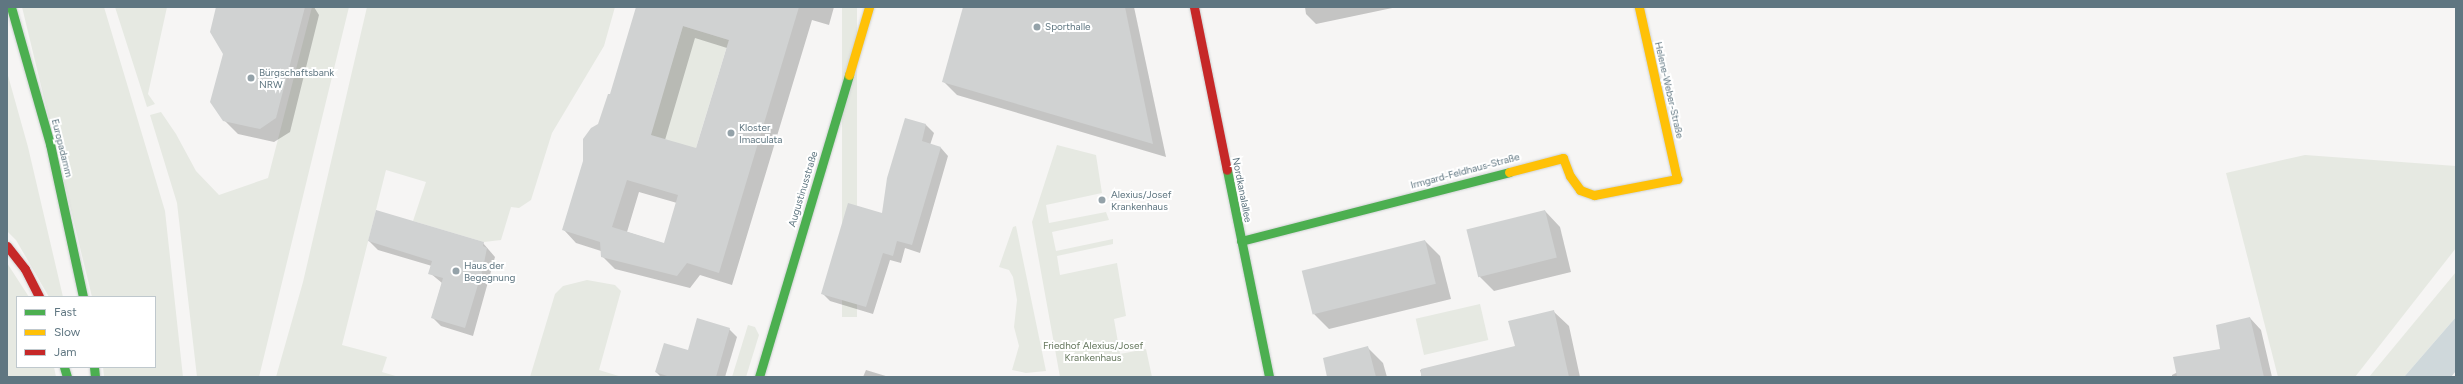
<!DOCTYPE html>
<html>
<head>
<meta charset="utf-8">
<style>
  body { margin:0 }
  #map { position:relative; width:2463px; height:384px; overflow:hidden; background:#f6f5f4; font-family:Figtree,sans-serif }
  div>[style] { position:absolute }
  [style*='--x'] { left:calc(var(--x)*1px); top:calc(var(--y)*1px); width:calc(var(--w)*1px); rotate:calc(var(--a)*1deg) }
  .green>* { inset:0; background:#e6e9e2; transform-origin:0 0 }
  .water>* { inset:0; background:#cfd8db }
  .shadow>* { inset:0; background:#0003 }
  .building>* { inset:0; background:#d0d2d2; transform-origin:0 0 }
  .roads { filter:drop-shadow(0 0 1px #cfd2d3) drop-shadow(0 0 1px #cfd2d3) }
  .fast>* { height:9px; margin:-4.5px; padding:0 4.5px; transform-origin:4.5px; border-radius:4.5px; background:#4caf50 }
  .slow>* { height:9px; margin:-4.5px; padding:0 4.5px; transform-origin:4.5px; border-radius:4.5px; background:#ffc107 }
  .jam>* { height:9px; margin:-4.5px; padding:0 4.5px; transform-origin:4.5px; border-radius:4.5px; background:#c62828 }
  .dots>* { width:11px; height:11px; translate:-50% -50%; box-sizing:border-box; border:2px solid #fff; border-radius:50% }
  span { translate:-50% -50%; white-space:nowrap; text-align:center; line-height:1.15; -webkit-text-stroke:4px #fff; paint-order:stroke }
  .poi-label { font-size:10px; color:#5f7681 }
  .left { translate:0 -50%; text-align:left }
  .street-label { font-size:10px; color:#5f7681 }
  .park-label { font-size:10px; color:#66785e }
  .frame { position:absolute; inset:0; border:8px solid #5f7681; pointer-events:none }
  .legend { position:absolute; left:16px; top:296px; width:140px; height:72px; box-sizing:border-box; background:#fff; border:1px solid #bfc8cd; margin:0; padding:5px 7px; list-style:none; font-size:12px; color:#5f7681 }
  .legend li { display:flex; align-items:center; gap:8px; height:20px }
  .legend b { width:20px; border:1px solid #bfc8cd }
</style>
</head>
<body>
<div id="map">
  <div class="green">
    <div style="clip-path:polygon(22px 7px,104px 7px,165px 211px,183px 377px,104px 377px,103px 367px,155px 367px,155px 297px,92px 297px)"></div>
    <div style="clip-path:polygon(115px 7px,167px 7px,148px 94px,155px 104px,147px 107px)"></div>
    <div style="clip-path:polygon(312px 7px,349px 7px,259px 377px,197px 377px,177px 203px,150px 115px,161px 112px,176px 134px,196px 171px,219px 195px,268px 178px)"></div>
    <div style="clip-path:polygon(367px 7px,615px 7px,604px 46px,552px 133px,531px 200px,519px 208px,511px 207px,501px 240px,484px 242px,413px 221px,426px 182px,386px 170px,342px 345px,387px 357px,382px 372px,399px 377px,276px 377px,303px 282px)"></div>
    <div style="left:842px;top:7px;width:15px;height:310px"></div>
    <div style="left:683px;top:26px;width:48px;height:114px;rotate:17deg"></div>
    <div style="clip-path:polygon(7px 72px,28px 147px,63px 297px,49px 297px,16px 240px,7px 231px)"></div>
    <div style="clip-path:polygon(1057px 145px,1096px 155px,1102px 193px,1046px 205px,1049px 223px,1106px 212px,1109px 220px,1052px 232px,1056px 251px,1113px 239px,1113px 244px,1057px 256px,1060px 275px,1117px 263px,1126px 316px,1114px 319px,1120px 354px,1146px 349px,1152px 377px,1060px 377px,1032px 222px)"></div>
    <div style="clip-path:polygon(2305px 155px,2456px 166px,2456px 248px,2355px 377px,2278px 377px,2226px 173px)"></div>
    <div style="clip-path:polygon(1016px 226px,1046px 371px,1026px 373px,1012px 370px,1019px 346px,1014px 327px,1017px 300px,1013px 277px,1009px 270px,999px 267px,1013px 227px)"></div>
    <div style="clip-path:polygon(7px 263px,29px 297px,17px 297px,17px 367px,54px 367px,56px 377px,7px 377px)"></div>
    <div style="clip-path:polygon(2456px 272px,2456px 317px,2404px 377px,2369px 377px)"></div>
    <div style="clip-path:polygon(587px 280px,615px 285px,621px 291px,599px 370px,622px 377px,530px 377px,555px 294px,563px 286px)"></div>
    <div style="left:1480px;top:304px;width:37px;height:66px;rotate:77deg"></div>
    <div style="clip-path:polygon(748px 325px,755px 327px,759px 335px,746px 377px,732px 377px)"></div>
  </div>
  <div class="water">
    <div style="clip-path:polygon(2456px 317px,2456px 371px,2451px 377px,2404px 377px)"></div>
  </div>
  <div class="shadow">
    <div style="clip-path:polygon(217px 7px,314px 7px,319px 15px,290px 132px,274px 142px,238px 134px,224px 120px,224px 54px)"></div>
    <div style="clip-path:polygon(evenodd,637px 7px,834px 7px,829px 25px,812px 20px,732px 285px,700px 275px,690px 288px,615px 269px,602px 256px,601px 251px,576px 243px,564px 230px,599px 124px,611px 96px,637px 7px,695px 38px,727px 48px,697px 149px,665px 140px,695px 38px,637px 7px,639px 192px,677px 203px,665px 244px,627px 232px,639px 192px)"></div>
    <div style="clip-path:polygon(964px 7px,1134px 7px,1166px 157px,957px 95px,943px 81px)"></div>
    <div style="clip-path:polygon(1305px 7px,1397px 7px,1316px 24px,1306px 14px)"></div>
    <div style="clip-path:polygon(906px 119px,926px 125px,934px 133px,930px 145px,941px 148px,948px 156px,920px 253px,905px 248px,901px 263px,890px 260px,873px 314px,830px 301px,822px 293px,883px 214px)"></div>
    <div style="clip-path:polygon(1545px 211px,1560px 227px,1571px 272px,1494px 291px,1479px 276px)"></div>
    <div style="clip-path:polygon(369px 241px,483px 243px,495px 257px,473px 336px,441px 326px,432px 317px,442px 283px,430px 273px,432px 266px,378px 250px)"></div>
    <div style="clip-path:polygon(1425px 241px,1440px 256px,1451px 299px,1329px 329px,1314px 314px)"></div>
    <div style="clip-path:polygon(1553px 311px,1569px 326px,1580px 377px,1422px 377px,1420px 370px,1516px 347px)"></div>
    <div style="clip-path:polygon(2250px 318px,2261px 330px,2272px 377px,2172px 377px,2172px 375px,2222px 350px)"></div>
    <div style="clip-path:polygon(729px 329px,737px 337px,725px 377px,661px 377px,656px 372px)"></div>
    <div style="clip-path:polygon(1368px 348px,1383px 363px,1387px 377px,1329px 377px)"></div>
    <div style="clip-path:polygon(866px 370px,889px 377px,863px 377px)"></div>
  </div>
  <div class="building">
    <div style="clip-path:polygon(216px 7px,305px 7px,276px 118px,260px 129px,223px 121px,210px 102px,223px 54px,210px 32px)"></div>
    <div style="clip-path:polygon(evenodd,636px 7px,799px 7px,719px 273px,687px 263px,677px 276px,601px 257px,600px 242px,562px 230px,583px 161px,583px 139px,591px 128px,598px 124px,608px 94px,610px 94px,636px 7px,683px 26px,729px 40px,696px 148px,651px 135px,683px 26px,636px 7px,627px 180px,678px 195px,664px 243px,612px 227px,627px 180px)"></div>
    <div style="clip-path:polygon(963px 7px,1125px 7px,1153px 144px,942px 82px)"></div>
    <div style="clip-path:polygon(905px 118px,926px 124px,922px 141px,941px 147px,912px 245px,897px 241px,893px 256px,883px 253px,866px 307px,821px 294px,848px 203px,882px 213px,887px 178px)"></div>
    <div style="clip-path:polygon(376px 210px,484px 242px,483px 246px,487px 248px,483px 268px,465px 328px,431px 318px,443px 278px,428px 274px,432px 261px,368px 241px)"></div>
    <div style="left:1545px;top:210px;width:49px;height:81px;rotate:76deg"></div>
    <div style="left:1425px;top:240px;width:45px;height:127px;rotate:76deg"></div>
    <div style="clip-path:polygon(1554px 310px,1569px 377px,1421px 377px,1421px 369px,1515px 346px,1508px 321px)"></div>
    <div style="clip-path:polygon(2250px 317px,2264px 377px,2177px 377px,2173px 357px,2220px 349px,2216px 325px)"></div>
    <div style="clip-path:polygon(697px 318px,730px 328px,716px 377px,670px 377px,655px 372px,664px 343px,688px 350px)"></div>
    <div style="clip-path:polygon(1368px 346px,1376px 377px,1327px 377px,1323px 358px)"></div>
  </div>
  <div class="roads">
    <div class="fast">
      <div style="--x:11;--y:7;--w:142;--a:74.1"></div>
      <div style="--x:50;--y:144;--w:157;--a:77.8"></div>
      <div style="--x:1227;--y:170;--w:211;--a:78.5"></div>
      <div style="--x:1241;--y:241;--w:277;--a:-14.4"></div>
      <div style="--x:64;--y:367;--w:10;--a:73"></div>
      <div style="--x:94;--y:367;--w:10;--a:84"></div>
      <div style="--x:759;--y:377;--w:315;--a:-73.4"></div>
    </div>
    <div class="slow">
      <div style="--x:849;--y:75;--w:71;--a:-73.6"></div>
      <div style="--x:1509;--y:172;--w:56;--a:-14.5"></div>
      <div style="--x:1563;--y:158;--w:19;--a:69"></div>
      <div style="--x:1570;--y:176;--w:17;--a:54"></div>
      <div style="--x:1580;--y:190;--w:15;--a:20"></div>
      <div style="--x:1594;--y:195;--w:85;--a:-10.9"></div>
      <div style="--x:1677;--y:179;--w:176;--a:-102.5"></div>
    </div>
    <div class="jam">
      <div style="--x:1194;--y:7;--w:166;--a:78.6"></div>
      <div style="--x:7;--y:246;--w:29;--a:52"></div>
      <div style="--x:25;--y:269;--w:31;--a:63"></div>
    </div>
  </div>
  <div class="dots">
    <div style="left:1037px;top:27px;background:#94a2a9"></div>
    <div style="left:251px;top:78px;background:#94a2a9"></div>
    <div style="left:731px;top:133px;background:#94a2a9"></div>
    <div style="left:1102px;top:200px;background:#94a2a9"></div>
    <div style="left:456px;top:271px;background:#94a2a9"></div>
  </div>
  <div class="poi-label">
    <span class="left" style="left:1045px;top:27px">Sporthalle</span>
    <span class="left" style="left:259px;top:78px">Bürgschaftsbank<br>NRW</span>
    <span class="left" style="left:739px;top:133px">Kloster<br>Imaculata</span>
    <span class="left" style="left:1111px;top:200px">Alexius/Josef<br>Krankenhaus</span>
    <span class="left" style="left:464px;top:271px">Haus der<br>Begegnung</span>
  </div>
  <div class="street-label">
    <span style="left:1669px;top:90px;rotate:77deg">Helene-Weber-Straße</span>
    <span style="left:62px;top:148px;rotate:76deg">Europadamm</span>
    <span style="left:1465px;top:171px;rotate:-15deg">Irmgard-Feldhaus-Straße</span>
    <span style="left:803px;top:189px;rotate:-73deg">Augustinusstraße</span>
    <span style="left:1242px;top:190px;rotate:79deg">Nordkanalallee</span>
  </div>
  <div class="park-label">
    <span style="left:1093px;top:351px">Friedhof Alexius/Josef<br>Krankenhaus</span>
  </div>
  <div class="frame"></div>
  <ul class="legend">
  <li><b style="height:5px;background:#4caf50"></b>Fast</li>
  <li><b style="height:5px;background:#ffc107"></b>Slow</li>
  <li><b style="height:5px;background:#c62828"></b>Jam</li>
  </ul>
</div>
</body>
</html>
